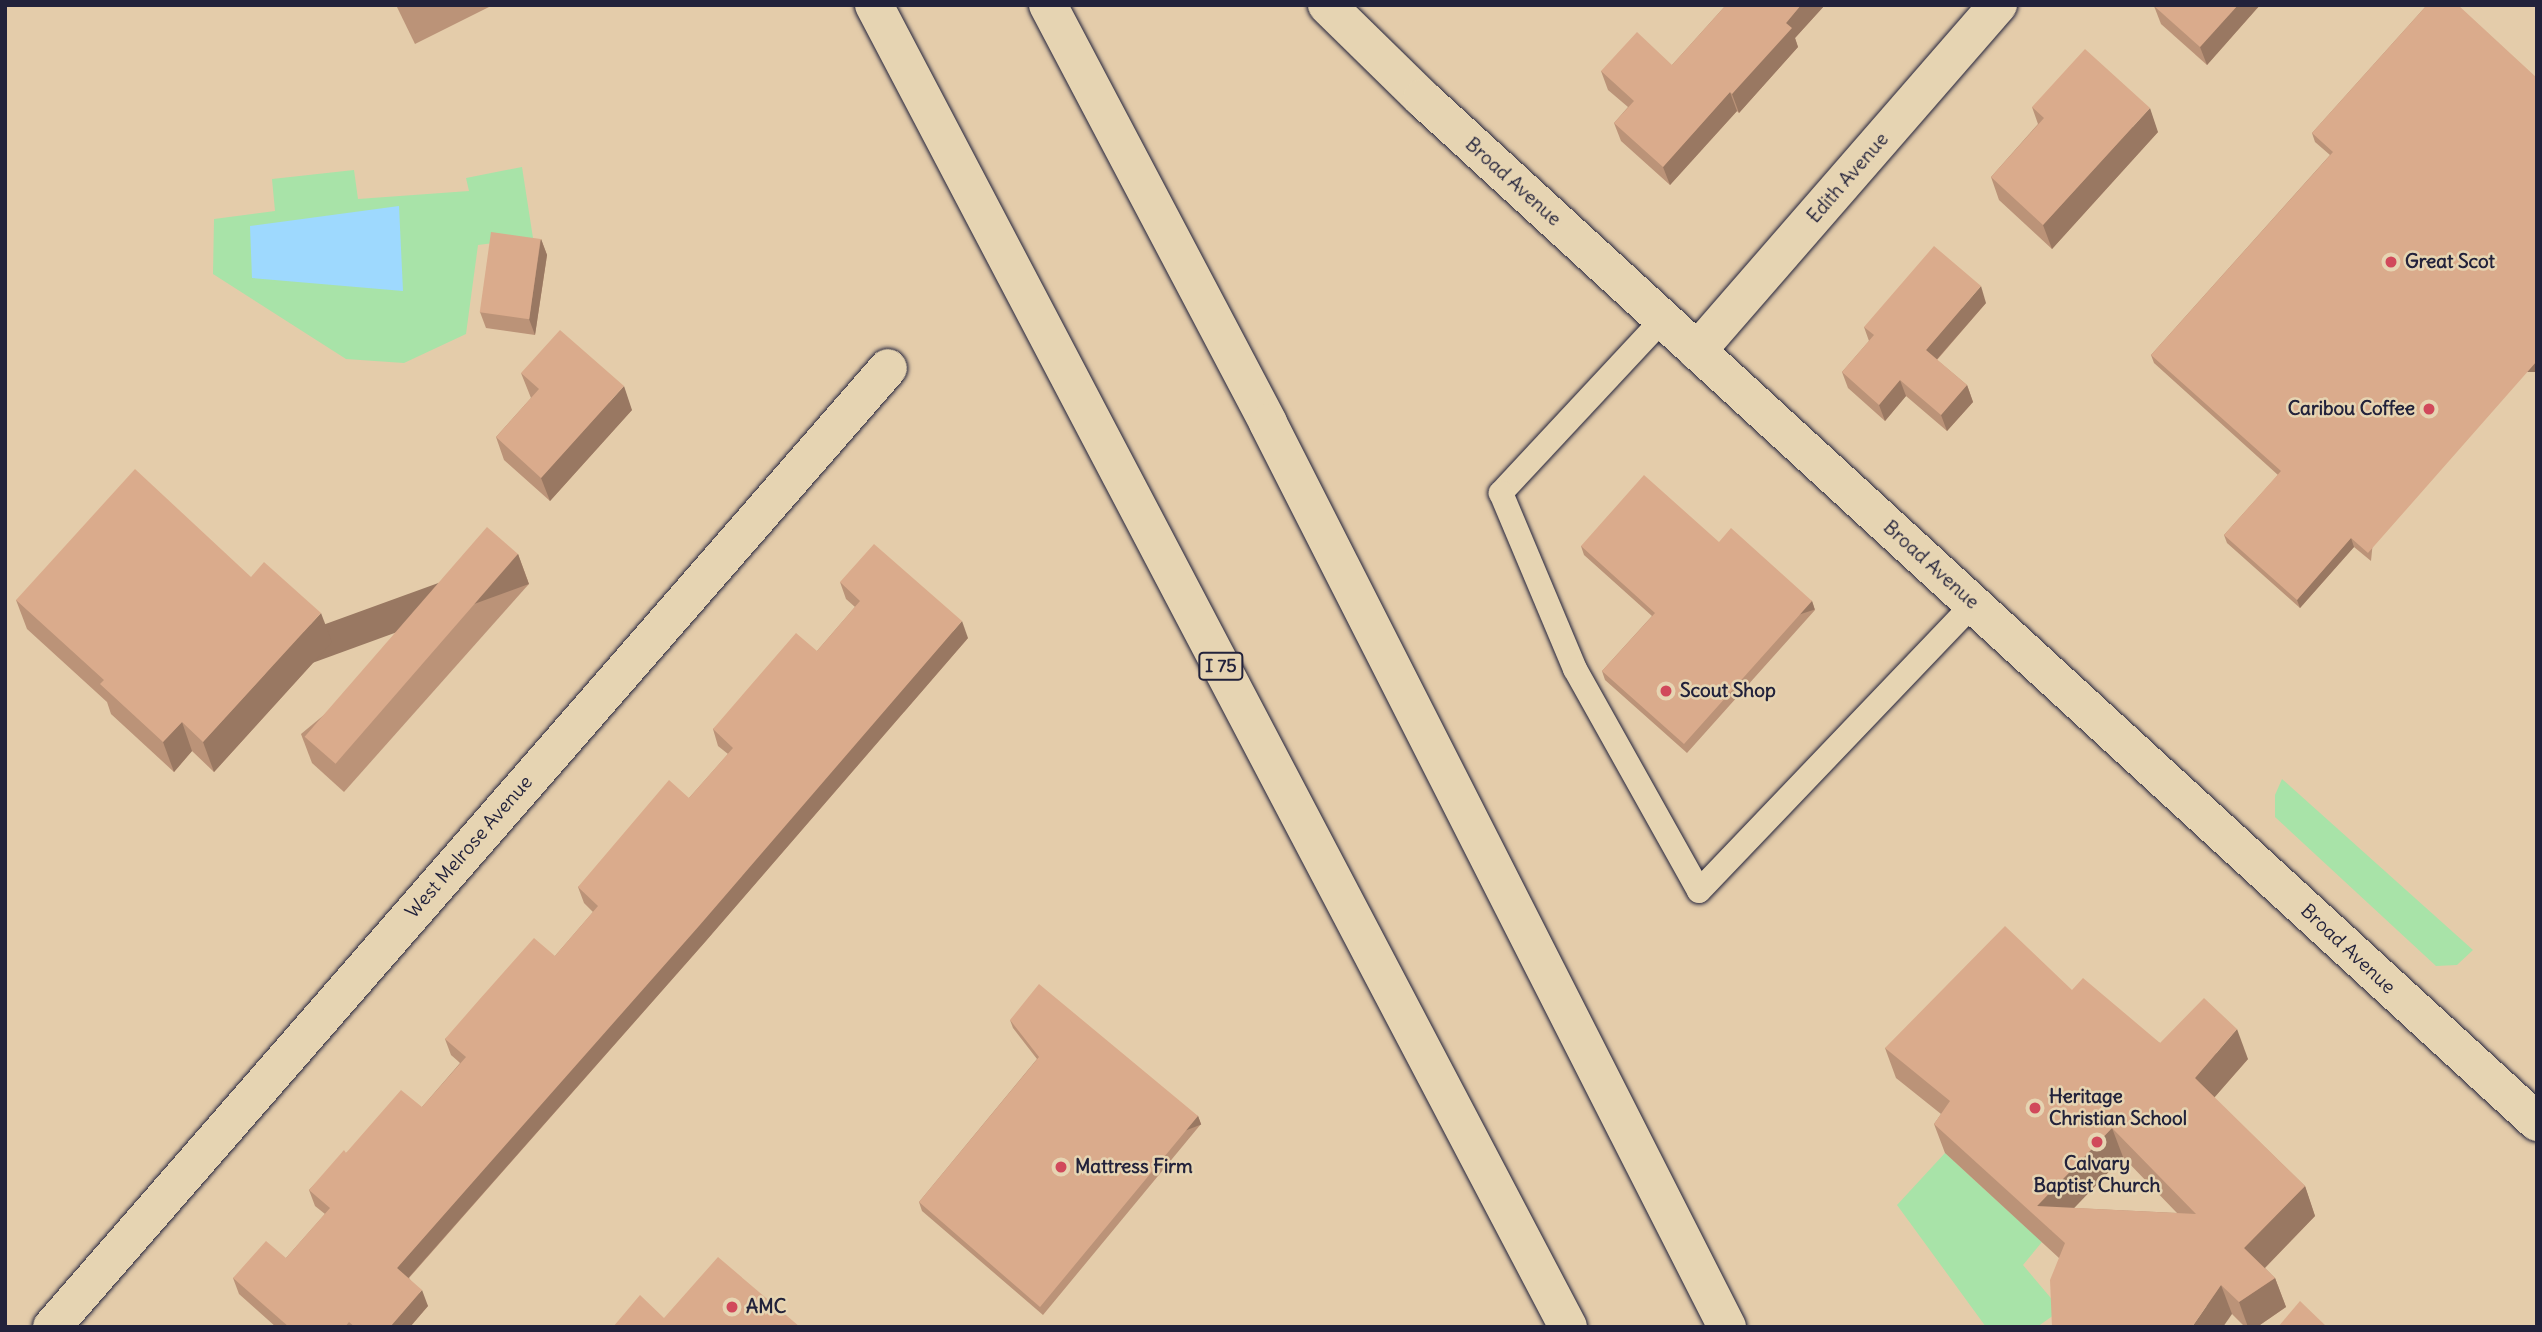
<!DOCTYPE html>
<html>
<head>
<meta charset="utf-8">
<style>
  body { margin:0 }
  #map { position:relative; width:2542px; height:1332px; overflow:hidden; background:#e4ccaa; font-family:Delius,sans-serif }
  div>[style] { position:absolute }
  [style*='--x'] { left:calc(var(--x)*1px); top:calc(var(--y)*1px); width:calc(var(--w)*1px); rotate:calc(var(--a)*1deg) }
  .green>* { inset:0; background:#a8e3a8 }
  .water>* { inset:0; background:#9ed9fe }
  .roads { filter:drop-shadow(0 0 2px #22223b) drop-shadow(0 0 2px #22223b) }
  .service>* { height:24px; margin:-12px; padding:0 12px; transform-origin:12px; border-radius:12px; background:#e6d4b2 }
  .minor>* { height:38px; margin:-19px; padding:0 19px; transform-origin:19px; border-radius:19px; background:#e6d4b2 }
  .secondary>* { height:38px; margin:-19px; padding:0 19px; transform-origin:19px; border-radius:19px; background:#e6d4b2 }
  .motorway>* { height:38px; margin:-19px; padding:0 19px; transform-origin:19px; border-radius:19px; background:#e6d4b2 }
  .wall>* { inset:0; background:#bb9378 }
  .shaded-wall>* { inset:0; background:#997862; transform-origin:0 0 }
  .building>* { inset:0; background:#daab8c; transform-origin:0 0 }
  .dots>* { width:19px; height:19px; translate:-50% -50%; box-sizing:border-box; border:4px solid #e6d4b2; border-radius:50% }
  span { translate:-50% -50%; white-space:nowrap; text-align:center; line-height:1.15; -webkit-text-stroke:5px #e6d4b2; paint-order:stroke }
  .shield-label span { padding:2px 5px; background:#e6d4b2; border:2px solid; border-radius:5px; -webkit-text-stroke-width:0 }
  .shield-label { font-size:18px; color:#22223b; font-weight:700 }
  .street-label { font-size:19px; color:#22223b }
  .poi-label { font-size:19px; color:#22223b; font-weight:700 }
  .left { translate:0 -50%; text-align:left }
  .right { translate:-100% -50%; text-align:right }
  .frame { position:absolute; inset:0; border:7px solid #22223b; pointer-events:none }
</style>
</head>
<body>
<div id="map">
  <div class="green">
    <div style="clip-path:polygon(522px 167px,533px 238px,478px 245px,466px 334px,404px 363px,346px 359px,213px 274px,214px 219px,275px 211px,272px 179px,354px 170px,358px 199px,469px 191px,466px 178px)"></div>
    <div style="clip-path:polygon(2282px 779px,2473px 950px,2457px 965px,2436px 966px,2275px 817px,2275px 795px)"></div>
    <div style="clip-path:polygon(1945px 1153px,2042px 1242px,2023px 1265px,2061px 1310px,2037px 1327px,1986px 1327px,1897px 1205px)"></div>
  </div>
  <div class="water">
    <div style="clip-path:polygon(399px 206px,403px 291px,252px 278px,250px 226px)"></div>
  </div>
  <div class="roads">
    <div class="service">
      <div style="--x:1663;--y:319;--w:238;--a:133"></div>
      <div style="--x:1501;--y:493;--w:191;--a:67.2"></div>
      <div style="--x:1575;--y:669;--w:254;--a:60.8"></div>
      <div style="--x:1699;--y:891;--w:397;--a:-46.3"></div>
    </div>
    <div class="minor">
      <div style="--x:1697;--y:351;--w:459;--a:-49"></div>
      <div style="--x:52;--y:1327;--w:1272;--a:-48.92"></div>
    </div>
    <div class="secondary">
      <div style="--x:1327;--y:5;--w:133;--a:44.4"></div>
      <div style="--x:1422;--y:98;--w:1514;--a:42.56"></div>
    </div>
    <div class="motorway">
      <div style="--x:874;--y:5;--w:1493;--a:62.3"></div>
      <div style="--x:1048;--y:5;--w:472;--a:62.2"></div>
      <div style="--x:1268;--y:423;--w:1014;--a:63.08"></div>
    </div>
  </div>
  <div class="wall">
    <div style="clip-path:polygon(396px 5px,493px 5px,415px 44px)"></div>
    <div style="clip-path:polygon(1726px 5px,1825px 5px,1795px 38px,1798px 47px,1739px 113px,1737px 111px,1670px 185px,1621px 141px,1614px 123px,1628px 107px,1608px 90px,1601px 71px,1672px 65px)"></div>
    <div style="clip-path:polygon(2260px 5px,2207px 65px,2161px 24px,2154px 6px)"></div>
    <div style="clip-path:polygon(2427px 5px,2371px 561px,2354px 547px,2300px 608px,2227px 543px,2224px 535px,2278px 475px,2154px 363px,2151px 355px,2330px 155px,2315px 142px,2312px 133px)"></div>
    <div style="clip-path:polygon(2032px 107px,2158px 132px,2052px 249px,1999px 200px,1991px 177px,2038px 124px)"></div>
    <div style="clip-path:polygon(541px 239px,547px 255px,535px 335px,486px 328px,480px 312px)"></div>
    <div style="clip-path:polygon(1986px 303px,1937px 360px,1967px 385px,1973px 402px,1947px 431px,1906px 396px,1885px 421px,1848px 388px,1842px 372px,1869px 341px,1864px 327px)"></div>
    <div style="clip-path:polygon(521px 373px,632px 410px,550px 501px,504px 460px,496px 437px,531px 398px)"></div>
    <div style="clip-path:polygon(1719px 542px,1812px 601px,1815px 610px,1687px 753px,1605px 680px,1602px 671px,1652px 616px,1584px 555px,1581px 546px)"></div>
    <div style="clip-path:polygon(518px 554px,529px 584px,344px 792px,312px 763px,301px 734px)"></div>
    <div style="clip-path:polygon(251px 577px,332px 642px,214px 772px,192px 751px,174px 772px,111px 714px,107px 702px,27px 629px,16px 600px)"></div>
    <div style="clip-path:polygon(840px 582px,968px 638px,705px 942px,409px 1278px,428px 1306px,410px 1327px,276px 1327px,239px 1294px,233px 1278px,286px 1258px,325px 1214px,315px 1206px,309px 1190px,346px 1153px,422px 1107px,460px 1063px,451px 1055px,445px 1039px,555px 956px,593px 912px,584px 903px,578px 887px,689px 798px,728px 754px,718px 746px,713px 729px,817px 651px,855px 607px,846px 599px)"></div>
    <div style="clip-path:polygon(evenodd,2072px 990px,2160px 1043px,2248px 1059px,2214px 1098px,2305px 1186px,2315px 1216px,2265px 1268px,2275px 1278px,2286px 1307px,2257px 1327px,2245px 1327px,2232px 1314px,2059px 1258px,1945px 1153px,1934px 1124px,1941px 1114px,1896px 1078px,1885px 1048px,2072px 990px,2123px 1157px,2177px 1213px,2074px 1208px,2123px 1157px)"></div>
    <div style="clip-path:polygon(1010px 1020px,1198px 1116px,1201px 1124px,1043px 1315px,922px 1211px,919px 1202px,1037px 1059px,1013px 1028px)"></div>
  </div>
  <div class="shaded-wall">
    <div style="clip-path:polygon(1801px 5px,1825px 5px,1795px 38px,1798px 47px,1739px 113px,1732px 94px,1786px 23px)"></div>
    <div style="clip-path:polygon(2238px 5px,2260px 5px,2207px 65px,2200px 47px)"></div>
    <div style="clip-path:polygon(1730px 92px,1737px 111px,1670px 185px,1663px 167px)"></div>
    <div style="clip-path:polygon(2150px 108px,2158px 132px,2052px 249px,2043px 225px)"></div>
    <div style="clip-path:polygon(541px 239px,547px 255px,535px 335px,529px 319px)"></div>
    <div style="clip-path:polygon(1981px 286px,1986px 303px,1931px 366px,1926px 350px)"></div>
    <div style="left:2537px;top:361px;width:11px;height:256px;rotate:90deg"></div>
    <div style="clip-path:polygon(1900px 380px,1906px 396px,1885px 421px,1879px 405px)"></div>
    <div style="clip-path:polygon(1967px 385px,1973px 402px,1947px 431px,1941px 415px)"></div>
    <div style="clip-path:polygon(624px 386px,632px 410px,550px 501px,541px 478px)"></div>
    <div style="clip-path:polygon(2351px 538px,2354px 547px,2300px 608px,2297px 600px)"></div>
    <div style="left:518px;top:554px;width:32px;height:278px;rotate:70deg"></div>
    <div style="left:1812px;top:601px;width:9px;height:192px;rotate:72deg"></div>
    <div style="clip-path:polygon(321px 613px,332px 642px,214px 772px,203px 742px)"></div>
    <div style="clip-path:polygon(962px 621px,968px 638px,705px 942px,403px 1284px,397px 1268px)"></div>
    <div style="clip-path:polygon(182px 722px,192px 751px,174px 772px,163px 742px)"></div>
    <div style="clip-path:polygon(2237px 1029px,2248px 1059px,2205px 1108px,2195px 1078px)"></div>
    <div style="left:1198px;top:1116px;width:9px;height:248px;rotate:69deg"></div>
    <div style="clip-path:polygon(2112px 1128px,2123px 1157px,2052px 1231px,2037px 1206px)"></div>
    <div style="clip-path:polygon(2305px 1186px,2315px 1216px,2255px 1278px,2244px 1248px)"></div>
    <div style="clip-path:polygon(2275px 1278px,2286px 1307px,2257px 1327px,2248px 1327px,2239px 1302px)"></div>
    <div style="clip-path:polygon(2221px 1285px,2232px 1314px,2223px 1327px,2192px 1327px)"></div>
    <div style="clip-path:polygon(422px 1290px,428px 1306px,410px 1327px,390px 1327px)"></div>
  </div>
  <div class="building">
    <div style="clip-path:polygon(1726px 5px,1801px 5px,1786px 23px,1792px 28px,1732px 94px,1730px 92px,1663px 167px,1614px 123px,1634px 101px,1601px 71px,1637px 32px,1672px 65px)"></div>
    <div style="clip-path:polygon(2155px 5px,2238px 5px,2200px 47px,2154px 6px)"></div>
    <div style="clip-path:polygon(2427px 5px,2458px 5px,2537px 78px,2537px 361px,2368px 553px,2351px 538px,2297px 600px,2224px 535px,2281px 471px,2151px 355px,2333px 152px,2312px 133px)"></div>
    <div style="clip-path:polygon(2085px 49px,2150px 108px,2043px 225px,1991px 177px,2044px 118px,2032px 107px)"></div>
    <div style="left:491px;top:232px;width:50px;height:81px;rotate:8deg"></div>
    <div style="clip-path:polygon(1934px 246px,1981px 286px,1926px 350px,1967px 385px,1941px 415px,1900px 380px,1879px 405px,1842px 372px,1874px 335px,1864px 327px)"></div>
    <div style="clip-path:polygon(560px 330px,624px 386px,541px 478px,496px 437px,539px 389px,521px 373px)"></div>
    <div style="clip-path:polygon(135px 469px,251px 577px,264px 562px,321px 613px,203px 742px,182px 722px,163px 742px,100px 684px,104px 680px,16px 600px)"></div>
    <div style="clip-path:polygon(1644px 475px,1719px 542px,1731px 528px,1812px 601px,1684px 744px,1602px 671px,1655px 613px,1581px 546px)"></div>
    <div style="left:487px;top:527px;width:41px;height:278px;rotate:41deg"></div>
    <div style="clip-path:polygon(874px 544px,962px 621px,699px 926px,397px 1268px,422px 1290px,390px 1327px,355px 1327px,349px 1322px,345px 1327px,289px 1327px,233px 1278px,266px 1241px,286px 1258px,330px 1208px,309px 1190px,344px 1150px,346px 1153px,401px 1090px,422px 1107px,466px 1057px,445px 1039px,479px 1000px,534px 938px,555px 956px,598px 906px,578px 887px,669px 780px,689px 798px,733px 748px,713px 729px,796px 633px,817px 651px,860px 601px,840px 582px)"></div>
    <div style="clip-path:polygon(evenodd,2005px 926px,2072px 990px,2083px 978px,2160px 1043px,2204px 998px,2237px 1029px,2195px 1078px,2305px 1186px,2244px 1248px,2275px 1278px,2239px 1302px,2221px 1285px,2192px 1327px,2052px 1327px,2050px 1280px,2065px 1243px,1934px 1124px,1950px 1101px,1885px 1048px,2005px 926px,2112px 1128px,2196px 1214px,2037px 1206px,2112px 1128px)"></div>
    <div style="clip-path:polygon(1039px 984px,1198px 1116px,1040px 1307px,919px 1202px,1039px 1057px,1010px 1020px)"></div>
    <div style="clip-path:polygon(718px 1257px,800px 1327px,613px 1327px,640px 1295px,664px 1318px)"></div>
    <div style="clip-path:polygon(2300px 1301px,2327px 1327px,2278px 1327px)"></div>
  </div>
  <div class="dots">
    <div style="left:2391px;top:262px;background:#d1495b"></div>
    <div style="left:2429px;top:409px;background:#d1495b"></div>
    <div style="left:1666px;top:691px;background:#d1495b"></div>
    <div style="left:2035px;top:1108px;background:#d1495b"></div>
    <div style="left:2097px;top:1142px;background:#d1495b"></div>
    <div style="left:1061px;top:1167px;background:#d1495b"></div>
    <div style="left:732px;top:1307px;background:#d1495b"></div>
  </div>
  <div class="shield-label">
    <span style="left:1221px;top:666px">I 75</span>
  </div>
  <div class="street-label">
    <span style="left:1848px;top:178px;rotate:-49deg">Edith Avenue</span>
    <span style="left:1513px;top:182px;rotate:42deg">Broad Avenue</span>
    <span style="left:1931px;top:565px;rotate:42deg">Broad Avenue</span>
    <span style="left:469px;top:847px;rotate:-49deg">West Melrose Avenue</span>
    <span style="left:2348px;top:949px;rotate:43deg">Broad Avenue</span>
  </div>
  <div class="poi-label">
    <span class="left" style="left:2405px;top:262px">Great Scot</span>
    <span class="right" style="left:2415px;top:409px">Caribou Coffee</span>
    <span class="left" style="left:1680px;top:691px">Scout Shop</span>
    <span class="left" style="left:2049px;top:1108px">Heritage<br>Christian School</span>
    <span style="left:2097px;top:1175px">Calvary<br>Baptist Church</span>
    <span class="left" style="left:1075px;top:1167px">Mattress Firm</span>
    <span class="left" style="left:746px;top:1307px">AMC</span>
  </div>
  <div class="frame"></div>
</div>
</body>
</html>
